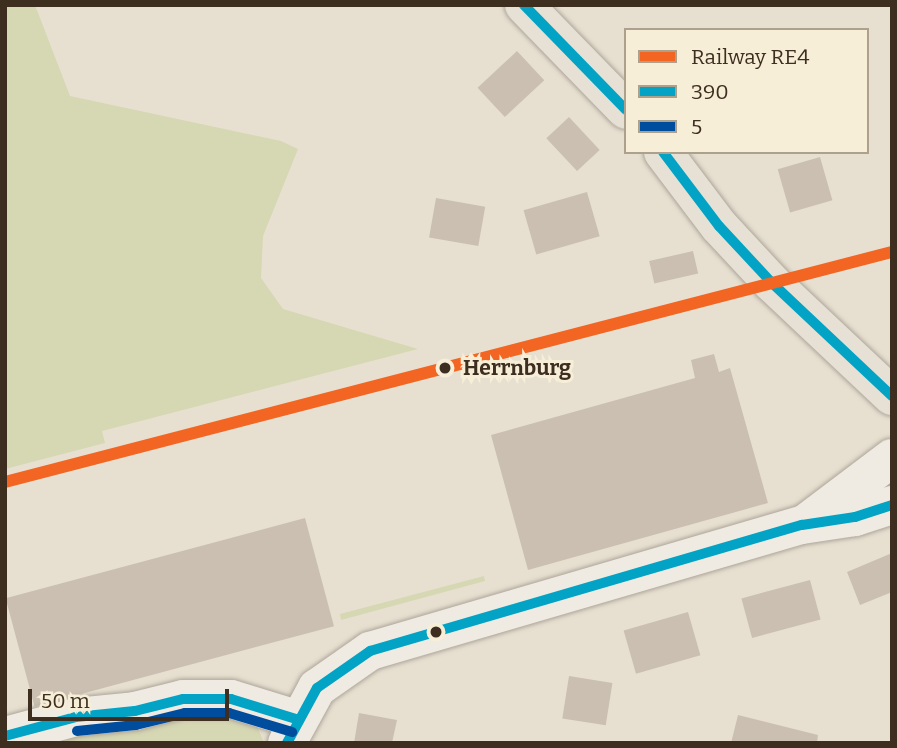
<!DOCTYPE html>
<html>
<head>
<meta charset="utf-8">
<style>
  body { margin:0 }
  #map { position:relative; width:897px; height:748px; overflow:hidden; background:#e7e0d1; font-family:Bitter,serif }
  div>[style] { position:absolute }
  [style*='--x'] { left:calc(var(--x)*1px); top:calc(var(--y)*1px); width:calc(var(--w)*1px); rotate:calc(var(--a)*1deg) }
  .green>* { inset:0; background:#d6d7b3 }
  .building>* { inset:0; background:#cbbfb2; transform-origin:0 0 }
  .roads { filter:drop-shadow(0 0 2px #ada599) drop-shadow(0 0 2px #ada599) }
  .minor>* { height:38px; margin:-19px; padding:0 19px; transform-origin:19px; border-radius:19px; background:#efebe3 }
  .major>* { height:38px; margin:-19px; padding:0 19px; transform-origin:19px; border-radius:19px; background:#e6e1d4 }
  .bus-1>* { height:10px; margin:-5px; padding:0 5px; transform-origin:5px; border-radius:5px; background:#03a3c5 }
  .bus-2>* { height:10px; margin:-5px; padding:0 5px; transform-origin:5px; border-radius:5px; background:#004d9e }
  .rail-1>* { height:12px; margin:-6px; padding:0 6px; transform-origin:6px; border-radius:6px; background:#f26522 }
  .dots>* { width:19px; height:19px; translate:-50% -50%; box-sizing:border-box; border:4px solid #f7eed8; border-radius:50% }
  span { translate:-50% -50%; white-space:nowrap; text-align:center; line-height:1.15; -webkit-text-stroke:6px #f7eed8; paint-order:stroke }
  .stop-label { font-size:21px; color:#3d2e20; font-weight:700 }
  .left { translate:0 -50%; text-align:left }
  .frame { position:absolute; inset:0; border:7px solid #3d2e20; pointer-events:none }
  .legend { position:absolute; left:624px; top:28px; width:245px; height:126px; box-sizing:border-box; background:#f7eed8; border:2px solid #ada18e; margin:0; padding:9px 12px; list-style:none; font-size:21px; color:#3d2e20 }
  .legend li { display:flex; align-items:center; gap:14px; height:35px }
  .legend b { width:35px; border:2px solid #ada18e }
  .scale { position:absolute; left:28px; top:689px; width:201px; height:32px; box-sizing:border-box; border:4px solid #3d2e20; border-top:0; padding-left:9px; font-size:21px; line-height:24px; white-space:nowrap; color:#3d2e20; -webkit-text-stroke:5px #f7eed8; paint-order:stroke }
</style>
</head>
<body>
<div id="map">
  <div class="green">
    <div style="clip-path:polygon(5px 5px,35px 5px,70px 96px,281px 141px,298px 149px,263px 236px,261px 278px,283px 309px,418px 349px,102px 431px,105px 443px,5px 469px)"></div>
    <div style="clip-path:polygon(484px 576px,485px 581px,341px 620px,340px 614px)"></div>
    <div style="clip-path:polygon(186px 709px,256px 723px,264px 743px,67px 743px,66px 738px)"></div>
  </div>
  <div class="building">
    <div style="left:517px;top:51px;width:40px;height:54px;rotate:47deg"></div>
    <div style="left:569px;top:117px;width:45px;height:31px;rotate:47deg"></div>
    <div style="left:820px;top:157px;width:45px;height:44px;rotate:74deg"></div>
    <div style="left:587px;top:192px;width:46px;height:66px;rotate:74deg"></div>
    <div style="left:436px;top:198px;width:50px;height:40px;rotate:10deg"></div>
    <div style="left:693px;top:251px;width:23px;height:45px;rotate:77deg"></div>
    <div style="clip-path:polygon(714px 354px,719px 372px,730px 368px,768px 503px,528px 570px,491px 435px,695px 378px,691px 360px)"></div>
    <div style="left:305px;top:518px;width:112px;height:310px;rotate:75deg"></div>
    <div style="clip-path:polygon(892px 553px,892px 592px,860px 605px,847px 572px)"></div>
    <div style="left:810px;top:580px;width:41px;height:71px;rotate:75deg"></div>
    <div style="left:688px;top:612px;width:45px;height:67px;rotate:74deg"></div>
    <div style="left:569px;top:676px;width:44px;height:43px;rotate:9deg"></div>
    <div style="clip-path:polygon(359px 713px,397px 720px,392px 743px,354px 743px)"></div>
    <div style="clip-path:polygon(738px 715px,818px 735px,817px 743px,731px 743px)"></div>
  </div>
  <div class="roads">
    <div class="minor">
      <div style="--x:810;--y:520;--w:103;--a:-37.1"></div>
      <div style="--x:5;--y:736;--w:73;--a:-15"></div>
      <div style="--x:76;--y:717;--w:59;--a:-5.8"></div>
      <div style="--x:135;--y:711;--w:49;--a:-14"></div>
      <div style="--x:183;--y:699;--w:48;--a:0"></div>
      <div style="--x:231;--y:699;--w:68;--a:17.1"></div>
      <div style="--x:287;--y:743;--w:63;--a:-61.4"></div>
      <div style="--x:317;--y:688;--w:65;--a:-34.9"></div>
      <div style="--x:370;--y:651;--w:450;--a:-16.3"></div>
      <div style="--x:802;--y:525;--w:54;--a:-8.6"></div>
      <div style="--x:855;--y:517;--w:39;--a:-18"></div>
    </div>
    <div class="major">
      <div style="--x:524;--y:5;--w:146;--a:45.8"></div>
      <div style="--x:663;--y:152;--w:93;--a:52.9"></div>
      <div style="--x:719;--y:226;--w:78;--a:47.1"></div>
      <div style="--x:772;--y:283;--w:165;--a:43.3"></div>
    </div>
  </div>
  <div class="bus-1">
    <div style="--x:524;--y:5;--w:146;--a:45.8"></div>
    <div style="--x:663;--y:152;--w:93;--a:52.9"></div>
    <div style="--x:719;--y:226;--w:78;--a:47.1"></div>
    <div style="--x:772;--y:283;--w:165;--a:43.3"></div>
    <div style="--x:5;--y:736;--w:73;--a:-15"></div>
    <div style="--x:76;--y:717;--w:59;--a:-5.8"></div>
    <div style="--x:135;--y:711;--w:49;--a:-14"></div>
    <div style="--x:183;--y:699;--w:48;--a:0"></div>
    <div style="--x:231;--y:699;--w:68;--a:17.1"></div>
    <div style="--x:287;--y:743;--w:63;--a:-61.4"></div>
    <div style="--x:317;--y:688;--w:65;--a:-34.9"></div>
    <div style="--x:370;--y:651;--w:450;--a:-16.3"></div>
    <div style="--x:802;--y:525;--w:54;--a:-8.6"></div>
    <div style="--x:855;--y:517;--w:39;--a:-18"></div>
  </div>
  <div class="bus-2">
    <div style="--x:77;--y:731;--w:59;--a:-5.8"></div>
    <div style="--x:136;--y:725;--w:50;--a:-13.8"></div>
    <div style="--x:185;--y:713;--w:44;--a:0"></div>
    <div style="--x:229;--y:713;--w:66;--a:16.8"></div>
  </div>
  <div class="rail-1">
    <div style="--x:5;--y:482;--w:916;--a:-14.54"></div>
  </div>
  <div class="dots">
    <div style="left:445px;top:368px;background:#3d2e20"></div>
    <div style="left:436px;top:632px;background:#3d2e20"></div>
  </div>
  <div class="stop-label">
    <span class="left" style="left:463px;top:368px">Herrnburg</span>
  </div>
  <div class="frame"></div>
  <ul class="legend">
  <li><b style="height:9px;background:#f26522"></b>Railway RE4</li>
  <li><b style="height:9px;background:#03a3c5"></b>390</li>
  <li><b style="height:9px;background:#004d9e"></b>5</li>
  </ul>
  <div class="scale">50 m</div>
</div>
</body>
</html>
